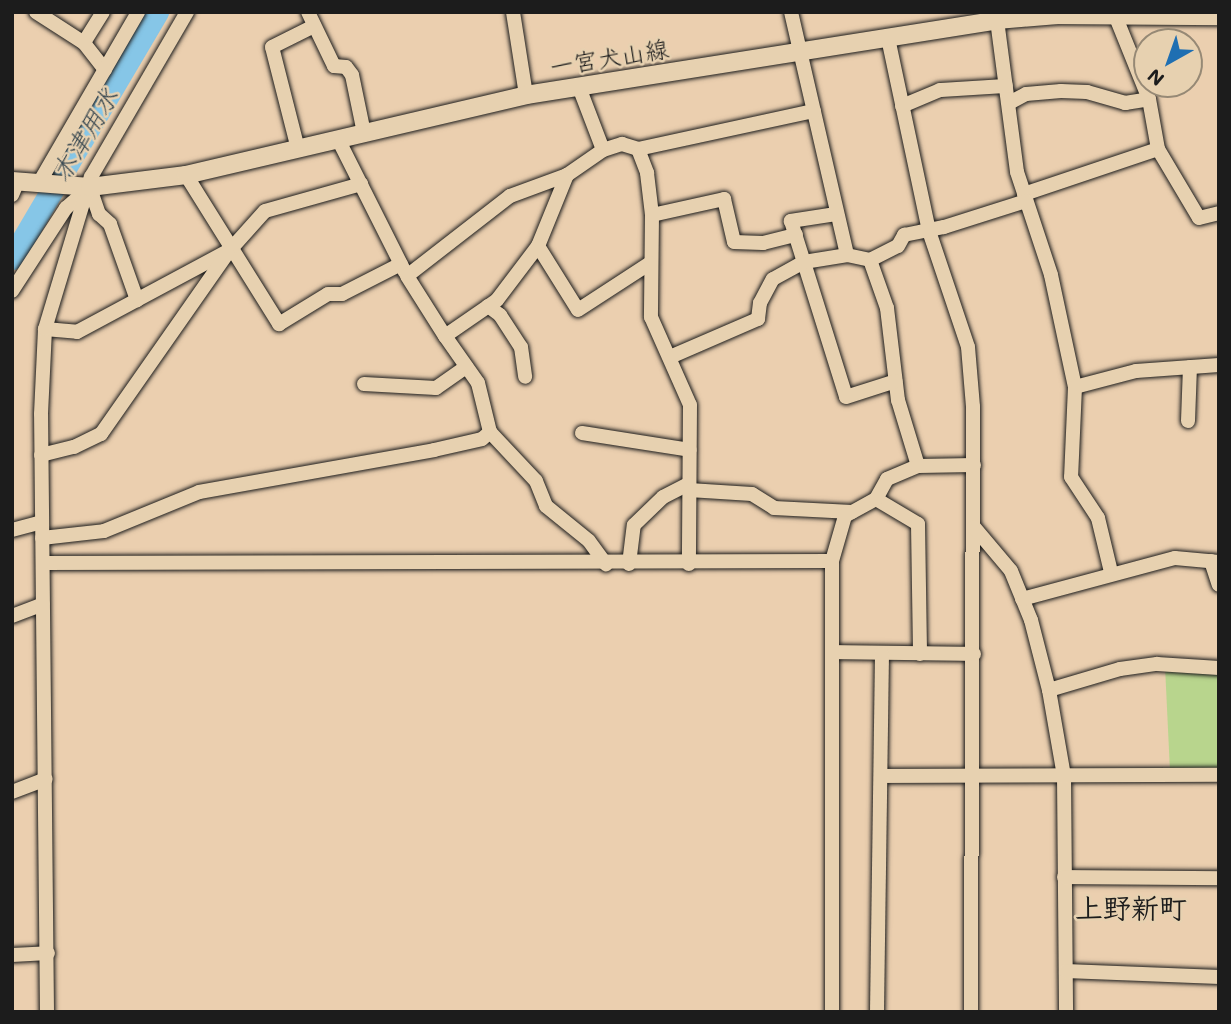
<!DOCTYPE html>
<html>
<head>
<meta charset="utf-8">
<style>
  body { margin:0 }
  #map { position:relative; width:1231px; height:1024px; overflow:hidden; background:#ebcfaf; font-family:Mali,"Klee One",sans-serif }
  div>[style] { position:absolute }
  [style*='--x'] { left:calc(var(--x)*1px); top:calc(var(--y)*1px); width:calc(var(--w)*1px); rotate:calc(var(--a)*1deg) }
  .green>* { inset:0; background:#b8d58d }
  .river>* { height:23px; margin:-11.5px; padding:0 11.5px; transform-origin:11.5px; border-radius:11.5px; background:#86c6e7 }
  .roads { filter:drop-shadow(0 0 2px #1c1c1c) drop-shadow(0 0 2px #1c1c1c) }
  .minor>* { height:14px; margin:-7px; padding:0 7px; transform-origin:7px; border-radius:7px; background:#e7d1b0 }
  .major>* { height:18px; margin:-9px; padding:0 9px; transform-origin:9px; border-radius:9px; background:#e7d1b0 }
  span { translate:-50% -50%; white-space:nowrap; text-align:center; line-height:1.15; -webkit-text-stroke:5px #e7d1b0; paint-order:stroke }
  .street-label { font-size:24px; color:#1c1c1c }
  .water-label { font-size:26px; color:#36464f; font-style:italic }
  .quarter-label { font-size:28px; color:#1c1c1c; font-weight:700 }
  .frame { position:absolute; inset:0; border:14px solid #1c1c1c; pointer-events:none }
  .north { position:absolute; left:1133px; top:28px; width:70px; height:70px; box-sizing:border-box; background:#e7d1b0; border:2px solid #968975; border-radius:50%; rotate:220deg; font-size:19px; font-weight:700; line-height:28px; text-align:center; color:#1c1c1c }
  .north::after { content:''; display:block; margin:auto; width:24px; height:32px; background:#1f6fb2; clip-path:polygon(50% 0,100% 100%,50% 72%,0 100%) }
</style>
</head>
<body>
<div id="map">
  <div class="green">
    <div style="clip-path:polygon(1165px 666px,1219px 675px,1219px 768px,1170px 771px)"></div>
  </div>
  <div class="river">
    <div style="--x:12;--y:258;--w:286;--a:-59.5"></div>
  </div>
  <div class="roads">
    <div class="minor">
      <div style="--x:36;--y:12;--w:57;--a:32.9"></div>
      <div style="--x:103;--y:12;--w:36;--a:122"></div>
      <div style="--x:84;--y:43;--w:34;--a:52"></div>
      <div style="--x:308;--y:12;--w:60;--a:64.3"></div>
      <div style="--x:334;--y:66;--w:12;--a:5"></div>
      <div style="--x:346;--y:67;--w:10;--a:53"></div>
      <div style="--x:352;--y:75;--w:59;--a:78.3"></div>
      <div style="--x:513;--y:12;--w:84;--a:81.1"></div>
      <div style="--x:791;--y:12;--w:249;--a:77"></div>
      <div style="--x:847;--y:255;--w:24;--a:12"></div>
      <div style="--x:870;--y:260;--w:51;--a:70.5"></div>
      <div style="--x:887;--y:308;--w:93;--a:83.2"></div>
      <div style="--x:898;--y:400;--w:69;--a:73.1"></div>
      <div style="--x:1115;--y:15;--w:91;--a:68"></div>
      <div style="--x:1149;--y:99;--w:51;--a:79.8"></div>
      <div style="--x:1158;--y:149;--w:80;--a:59.3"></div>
      <div style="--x:1199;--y:218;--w:21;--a:-14"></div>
      <div style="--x:997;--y:20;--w:153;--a:82.5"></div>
      <div style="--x:1017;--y:172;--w:108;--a:71.7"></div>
      <div style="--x:1051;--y:275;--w:115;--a:77.9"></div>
      <div style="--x:1075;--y:387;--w:90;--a:92.5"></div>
      <div style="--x:1071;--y:477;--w:49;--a:56.6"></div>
      <div style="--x:1098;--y:518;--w:56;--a:76.5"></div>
      <div style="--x:888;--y:38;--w:197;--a:78"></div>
      <div style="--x:929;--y:231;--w:122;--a:71.4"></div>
      <div style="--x:968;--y:347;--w:60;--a:85.2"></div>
      <div style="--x:973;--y:407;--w:605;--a:90.19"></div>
      <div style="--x:579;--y:87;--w:67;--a:69.1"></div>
      <div style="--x:603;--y:150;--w:20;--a:-18"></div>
      <div style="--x:622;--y:144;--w:17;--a:17"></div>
      <div style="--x:638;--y:149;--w:26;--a:69"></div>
      <div style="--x:647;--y:173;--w:42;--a:83.2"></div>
      <div style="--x:652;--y:215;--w:102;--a:90.6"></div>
      <div style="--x:651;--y:317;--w:96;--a:66.1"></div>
      <div style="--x:690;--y:405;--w:159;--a:90.4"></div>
      <div style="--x:1009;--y:103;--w:19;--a:-28"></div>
      <div style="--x:1026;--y:94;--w:35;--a:-5"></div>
      <div style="--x:1061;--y:91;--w:26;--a:2"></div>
      <div style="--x:1087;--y:92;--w:40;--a:16"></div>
      <div style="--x:1125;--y:103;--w:24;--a:-9"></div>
      <div style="--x:902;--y:106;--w:41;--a:-22.8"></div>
      <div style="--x:940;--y:90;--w:66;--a:-3.5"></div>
      <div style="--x:338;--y:139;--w:149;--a:63.3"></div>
      <div style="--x:298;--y:149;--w:105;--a:-104.3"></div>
      <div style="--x:272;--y:47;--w:47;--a:-26.6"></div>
      <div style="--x:638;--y:149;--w:180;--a:-12.2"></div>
      <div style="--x:186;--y:175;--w:176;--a:58"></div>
      <div style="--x:279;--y:324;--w:57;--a:-31.5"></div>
      <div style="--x:328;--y:294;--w:14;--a:0"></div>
      <div style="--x:342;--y:294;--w:66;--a:-27"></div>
      <div style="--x:567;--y:175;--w:61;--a:159.8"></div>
      <div style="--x:510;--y:196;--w:130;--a:142.2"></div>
      <div style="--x:407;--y:276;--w:71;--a:57.7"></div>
      <div style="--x:445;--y:336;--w:63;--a:-34.7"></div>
      <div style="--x:497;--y:300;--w:68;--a:-52.8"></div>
      <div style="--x:538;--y:246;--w:77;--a:-67.8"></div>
      <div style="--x:567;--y:175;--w:44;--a:-34.8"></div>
      <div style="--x:39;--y:183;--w:198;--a:-59.9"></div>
      <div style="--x:90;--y:188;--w:28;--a:71"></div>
      <div style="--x:99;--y:214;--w:15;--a:42"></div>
      <div style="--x:110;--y:224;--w:81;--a:70.4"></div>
      <div style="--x:1024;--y:194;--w:141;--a:-18.6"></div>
      <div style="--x:12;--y:195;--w:15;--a:-67"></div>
      <div style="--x:836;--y:214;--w:46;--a:171.2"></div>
      <div style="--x:791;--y:221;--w:184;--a:72.6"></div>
      <div style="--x:846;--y:397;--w:52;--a:-17.7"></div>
      <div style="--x:652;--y:215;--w:74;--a:-12.5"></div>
      <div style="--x:724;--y:199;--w:44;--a:76.9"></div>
      <div style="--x:734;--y:242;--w:29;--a:2"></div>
      <div style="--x:763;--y:243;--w:34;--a:-14"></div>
      <div style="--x:538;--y:246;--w:75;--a:58"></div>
      <div style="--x:578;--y:310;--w:86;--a:-33.1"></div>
      <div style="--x:870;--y:260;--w:31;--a:-27"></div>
      <div style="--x:898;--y:246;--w:13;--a:-61"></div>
      <div style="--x:904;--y:235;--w:41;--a:-11.3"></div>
      <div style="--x:944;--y:227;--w:86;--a:-17.6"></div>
      <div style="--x:12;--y:291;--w:99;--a:-57"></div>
      <div style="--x:66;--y:208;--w:30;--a:-41"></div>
      <div style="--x:488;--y:306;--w:15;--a:37"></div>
      <div style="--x:500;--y:315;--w:38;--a:57"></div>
      <div style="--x:521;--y:347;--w:30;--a:82"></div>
      <div style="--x:45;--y:329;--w:32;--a:5"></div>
      <div style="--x:77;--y:332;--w:174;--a:-28.2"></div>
      <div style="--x:230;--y:250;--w:52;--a:-48.1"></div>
      <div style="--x:265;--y:211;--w:100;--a:-15.7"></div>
      <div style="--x:445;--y:336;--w:57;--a:54.9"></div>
      <div style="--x:478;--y:383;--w:50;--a:76.2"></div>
      <div style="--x:490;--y:432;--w:67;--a:46.8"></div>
      <div style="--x:536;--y:481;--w:27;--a:68"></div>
      <div style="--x:546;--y:506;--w:55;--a:39.1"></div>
      <div style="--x:589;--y:541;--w:29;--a:54"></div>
      <div style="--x:670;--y:357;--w:96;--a:-23.4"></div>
      <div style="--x:758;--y:319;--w:16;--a:-83"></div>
      <div style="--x:760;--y:303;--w:27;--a:-62"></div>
      <div style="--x:773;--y:279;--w:35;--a:-29"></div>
      <div style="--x:804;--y:262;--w:44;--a:-9.2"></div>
      <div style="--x:364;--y:384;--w:72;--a:3.2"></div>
      <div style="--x:436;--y:388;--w:37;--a:-35"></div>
      <div style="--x:1075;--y:387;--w:63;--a:-14.7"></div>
      <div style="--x:1136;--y:371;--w:83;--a:-4.1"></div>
      <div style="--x:1188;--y:421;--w:54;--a:-87.9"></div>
      <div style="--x:582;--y:433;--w:109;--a:8.9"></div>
      <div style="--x:41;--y:455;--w:34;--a:-14"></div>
      <div style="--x:74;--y:447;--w:30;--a:-26"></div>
      <div style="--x:101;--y:434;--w:220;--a:-55"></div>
      <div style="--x:689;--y:490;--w:63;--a:3.6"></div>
      <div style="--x:752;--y:494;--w:26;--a:32"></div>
      <div style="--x:774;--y:508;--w:78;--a:2.9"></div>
      <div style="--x:876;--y:499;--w:49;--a:30.8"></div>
      <div style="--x:918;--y:524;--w:130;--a:89.1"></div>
      <div style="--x:974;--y:527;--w:57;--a:49.9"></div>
      <div style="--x:1011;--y:571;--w:53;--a:67.8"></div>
      <div style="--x:1031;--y:620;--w:72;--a:75.6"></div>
      <div style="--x:1049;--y:690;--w:87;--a:80.1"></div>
      <div style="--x:1064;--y:776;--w:236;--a:89.5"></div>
      <div style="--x:12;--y:530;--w:31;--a:-15"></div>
      <div style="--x:42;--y:538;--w:62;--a:-6.4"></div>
      <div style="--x:104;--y:531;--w:103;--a:-22.3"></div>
      <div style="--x:199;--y:492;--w:239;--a:-10.1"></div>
      <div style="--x:434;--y:450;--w:49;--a:-12.9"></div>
      <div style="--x:482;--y:439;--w:11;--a:-41"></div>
      <div style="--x:1211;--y:561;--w:25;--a:72"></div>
      <div style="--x:43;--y:563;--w:789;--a:-0.15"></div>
      <div style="--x:629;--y:564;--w:39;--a:-83"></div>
      <div style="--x:634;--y:525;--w:40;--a:-44"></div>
      <div style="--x:663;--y:497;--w:29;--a:-27"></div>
      <div style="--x:1022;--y:599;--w:158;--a:-15"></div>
      <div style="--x:1175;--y:558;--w:44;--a:5.2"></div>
      <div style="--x:12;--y:616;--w:33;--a:-21"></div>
      <div style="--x:834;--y:652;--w:140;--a:0.8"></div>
      <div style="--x:1049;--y:690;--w:74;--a:-16.5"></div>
      <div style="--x:1120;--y:669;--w:37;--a:-8"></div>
      <div style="--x:1157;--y:664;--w:62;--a:3.7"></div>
      <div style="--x:882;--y:776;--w:337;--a:-0.2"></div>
      <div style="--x:12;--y:792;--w:36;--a:-21"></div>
      <div style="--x:1064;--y:877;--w:155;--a:0.4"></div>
      <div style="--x:12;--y:955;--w:36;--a:-3"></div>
      <div style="--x:1066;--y:971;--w:153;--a:2.2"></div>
      <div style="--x:47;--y:1012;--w:598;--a:-90.57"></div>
      <div style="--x:41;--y:414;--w:85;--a:-87.3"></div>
      <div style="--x:45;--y:329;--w:159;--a:-73.2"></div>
      <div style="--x:91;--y:177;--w:191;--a:-59.8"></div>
      <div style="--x:832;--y:1012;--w:451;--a:-90"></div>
      <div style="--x:832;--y:561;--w:47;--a:-73.9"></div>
      <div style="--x:845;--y:516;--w:35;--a:-29"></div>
      <div style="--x:876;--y:499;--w:23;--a:-61"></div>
      <div style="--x:887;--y:479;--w:34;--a:-23"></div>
      <div style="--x:918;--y:466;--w:56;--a:-1"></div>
      <div style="--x:877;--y:1012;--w:358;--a:-89.2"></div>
    </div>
    <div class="major">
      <div style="--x:12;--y:181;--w:78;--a:4.4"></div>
      <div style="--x:90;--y:187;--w:97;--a:-7.1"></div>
      <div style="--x:186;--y:175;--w:349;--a:-13.2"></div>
      <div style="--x:526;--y:95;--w:477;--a:-9"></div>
      <div style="--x:997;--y:20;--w:61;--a:-4.7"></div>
      <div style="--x:1058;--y:15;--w:161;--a:0.4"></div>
    </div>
  </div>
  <div class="street-label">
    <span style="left:609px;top:57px;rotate:-9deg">一宮犬山線</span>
  </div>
  <div class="water-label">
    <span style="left:85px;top:135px;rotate:-59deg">木津用水</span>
  </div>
  <div class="quarter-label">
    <span style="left:1131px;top:907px">上野新町</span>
  </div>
  <div class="frame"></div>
  <div class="north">N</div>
</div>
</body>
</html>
